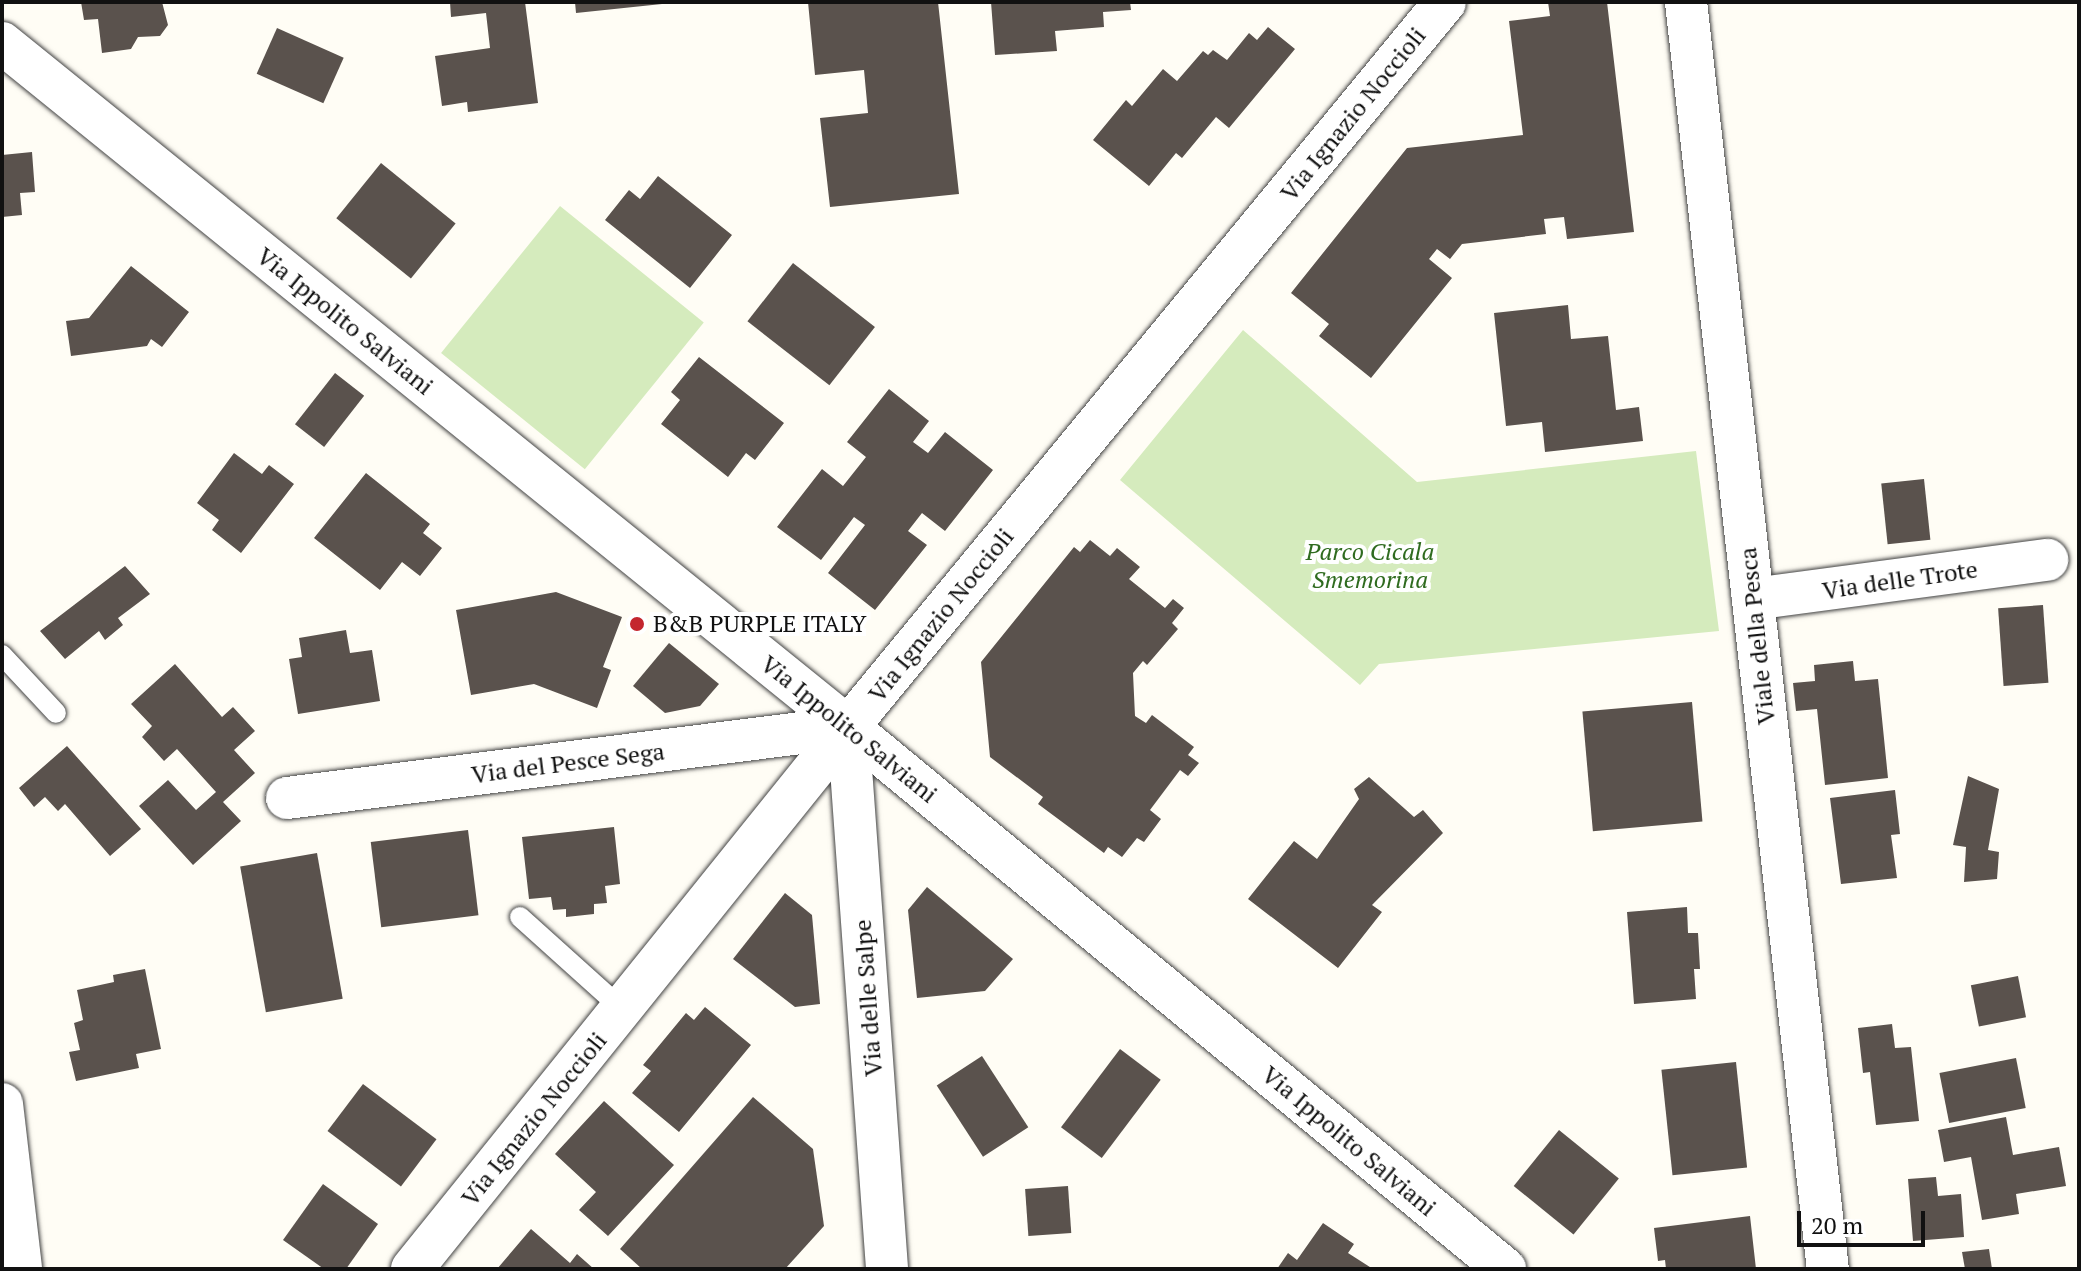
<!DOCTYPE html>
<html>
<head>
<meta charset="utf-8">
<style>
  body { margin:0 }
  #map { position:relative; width:2081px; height:1271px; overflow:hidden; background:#fffdf5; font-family:"PT Serif",serif }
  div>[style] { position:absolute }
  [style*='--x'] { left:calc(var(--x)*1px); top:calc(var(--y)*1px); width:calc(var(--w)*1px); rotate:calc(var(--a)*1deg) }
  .green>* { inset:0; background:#d5ebbd; transform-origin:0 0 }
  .building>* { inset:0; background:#5a524d; transform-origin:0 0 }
  .roads { filter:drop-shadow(0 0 2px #444) drop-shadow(0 0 2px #444) }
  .service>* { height:20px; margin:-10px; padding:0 10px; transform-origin:10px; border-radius:10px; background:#fff }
  .minor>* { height:42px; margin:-21px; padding:0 21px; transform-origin:21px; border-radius:21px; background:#fff }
  .dots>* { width:22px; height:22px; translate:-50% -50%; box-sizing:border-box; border:4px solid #fff; border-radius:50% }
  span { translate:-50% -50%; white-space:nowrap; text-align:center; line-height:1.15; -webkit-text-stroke:8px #fff; paint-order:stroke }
  .street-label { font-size:24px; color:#111 }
  .park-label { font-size:24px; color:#2f6b1f; font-style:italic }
  .poi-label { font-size:24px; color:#111 }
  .left { translate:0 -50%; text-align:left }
  .frame { position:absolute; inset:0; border:4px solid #111; pointer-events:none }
  .scale { position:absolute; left:1797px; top:1211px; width:128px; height:36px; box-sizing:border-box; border:4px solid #111; border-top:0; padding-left:10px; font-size:24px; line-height:28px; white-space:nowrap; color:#111; -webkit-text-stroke:6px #fff; paint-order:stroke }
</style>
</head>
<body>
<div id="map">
  <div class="green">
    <div style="left:560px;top:206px;width:185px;height:189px;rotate:39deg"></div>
    <div style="clip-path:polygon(1243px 330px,1417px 482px,1696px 451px,1719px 631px,1379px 664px,1360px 685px,1120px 480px)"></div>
  </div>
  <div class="building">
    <div style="clip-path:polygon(81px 2px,162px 2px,168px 25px,160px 36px,138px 37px,131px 49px,102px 53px,98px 19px,84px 20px)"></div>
    <div style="clip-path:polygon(450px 2px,525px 2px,538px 103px,468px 112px,467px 102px,442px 106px,435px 56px,490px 48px,486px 13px,451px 17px)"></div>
    <div style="clip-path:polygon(575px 2px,662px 2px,662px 4px,576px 13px)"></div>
    <div style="clip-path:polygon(808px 2px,938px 2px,959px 194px,830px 207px,820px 118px,868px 113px,864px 70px,815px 75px)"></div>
    <div style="clip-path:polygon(991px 2px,1130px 2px,1131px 10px,1103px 12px,1104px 27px,1055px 31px,1057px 51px,995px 55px)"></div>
    <div style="clip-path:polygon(1548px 2px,1607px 2px,1634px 232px,1567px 239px,1564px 217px,1544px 219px,1546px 234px,1462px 244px,1450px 259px,1437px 249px,1429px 259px,1452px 278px,1371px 378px,1319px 336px,1329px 324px,1291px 293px,1407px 148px,1523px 135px,1509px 21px,1550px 16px)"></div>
    <div style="clip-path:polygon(1268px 27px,1295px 49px,1229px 128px,1216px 117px,1182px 158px,1176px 153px,1149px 186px,1093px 140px,1126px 100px,1132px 106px,1163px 69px,1177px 81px,1203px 51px,1208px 55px,1213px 50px,1227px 60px,1249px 33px,1257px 40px)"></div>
    <div style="left:277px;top:28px;width:73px;height:50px;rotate:24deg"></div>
    <div style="clip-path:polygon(32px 152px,35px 192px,20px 193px,22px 215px,2px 217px,2px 155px)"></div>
    <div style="left:381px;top:163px;width:96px;height:71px;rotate:39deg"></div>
    <div style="clip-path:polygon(658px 176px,732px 235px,690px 288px,605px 220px,629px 190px,640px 199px)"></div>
    <div style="left:793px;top:263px;width:104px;height:74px;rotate:38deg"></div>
    <div style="clip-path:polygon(131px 266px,189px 312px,162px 347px,151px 339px,147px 346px,71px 356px,66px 321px,89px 318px)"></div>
    <div style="clip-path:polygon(1568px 305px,1571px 339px,1608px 336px,1616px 410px,1639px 407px,1643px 441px,1545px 452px,1542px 422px,1506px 426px,1494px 313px)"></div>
    <div style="clip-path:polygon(699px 357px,784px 423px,755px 460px,746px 453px,728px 477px,661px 424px,680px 400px,671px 392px)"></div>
    <div style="left:335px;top:373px;width:37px;height:65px;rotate:38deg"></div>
    <div style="clip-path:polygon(889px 389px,929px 421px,913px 442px,928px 453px,945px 432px,993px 470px,945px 531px,922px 513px,908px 531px,927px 545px,875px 610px,828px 573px,865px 525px,854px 517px,821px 560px,777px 527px,822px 469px,843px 486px,866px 457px,847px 442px)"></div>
    <div style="clip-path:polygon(234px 453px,262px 474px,269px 465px,294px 484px,241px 553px,212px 530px,219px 520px,197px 503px)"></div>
    <div style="clip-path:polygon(366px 473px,430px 524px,423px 533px,442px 548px,420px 576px,402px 562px,380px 590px,314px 538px)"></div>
    <div style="left:1924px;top:479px;width:61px;height:43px;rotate:84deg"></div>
    <div style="clip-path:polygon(1090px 540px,1110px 556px,1117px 548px,1140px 567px,1129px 579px,1165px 608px,1173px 599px,1184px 608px,1172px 623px,1178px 629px,1147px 665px,1143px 661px,1133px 673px,1135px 716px,1146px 723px,1152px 715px,1194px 747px,1188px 755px,1199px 763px,1188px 776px,1180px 770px,1150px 810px,1161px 819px,1144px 842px,1137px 838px,1122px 857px,1108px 847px,1104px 853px,1038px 804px,1043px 797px,990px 757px,981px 662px,1074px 547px,1080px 552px)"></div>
    <div style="clip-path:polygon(125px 566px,150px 594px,118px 618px,123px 625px,105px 640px,99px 631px,65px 659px,40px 631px)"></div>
    <div style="clip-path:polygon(556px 592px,622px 617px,603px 667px,611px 670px,597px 708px,534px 684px,471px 695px,456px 610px)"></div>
    <div style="left:2043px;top:605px;width:78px;height:45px;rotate:86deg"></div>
    <div style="clip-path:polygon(346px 630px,350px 653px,372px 650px,380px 701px,298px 714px,289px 659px,302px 657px,299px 638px)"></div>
    <div style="clip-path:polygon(669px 643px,719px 684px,700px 706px,665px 713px,633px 686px)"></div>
    <div style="clip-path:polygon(1853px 661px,1855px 681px,1878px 679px,1888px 778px,1825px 785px,1817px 709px,1796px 711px,1793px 683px,1815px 681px,1814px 665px)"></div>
    <div style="clip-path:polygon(175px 664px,222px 717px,233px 707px,255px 731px,234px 750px,255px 773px,223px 802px,241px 821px,193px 865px,139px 806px,168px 780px,196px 810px,216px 792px,177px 749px,164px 761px,142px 737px,152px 726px,131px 704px)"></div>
    <div style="left:1692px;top:702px;width:120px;height:110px;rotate:85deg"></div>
    <div style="clip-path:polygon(67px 746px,141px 829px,110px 856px,65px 804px,58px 811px,45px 797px,34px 807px,19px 788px)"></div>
    <div style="clip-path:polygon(1968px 776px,1999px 789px,1988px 850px,1999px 852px,1997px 879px,1964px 882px,1966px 847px,1953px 845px)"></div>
    <div style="clip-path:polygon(1369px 777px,1414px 817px,1423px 810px,1443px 833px,1372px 905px,1382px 912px,1338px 968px,1248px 899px,1294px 841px,1317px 859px,1359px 799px,1354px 789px)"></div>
    <div style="clip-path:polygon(1895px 790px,1900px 834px,1891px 835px,1897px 878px,1841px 884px,1830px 798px)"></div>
    <div style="clip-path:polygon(614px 827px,620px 884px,605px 886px,607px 903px,594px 904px,594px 914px,566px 917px,566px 909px,553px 910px,551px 897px,529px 899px,522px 837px)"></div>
    <div style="left:468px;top:830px;width:86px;height:98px;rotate:83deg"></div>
    <div style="left:317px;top:853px;width:148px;height:78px;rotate:80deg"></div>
    <div style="clip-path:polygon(927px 887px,1013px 959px,985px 991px,917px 998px,908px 910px)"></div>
    <div style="clip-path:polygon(785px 893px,812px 915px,820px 1004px,795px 1007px,733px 959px)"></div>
    <div style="clip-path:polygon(1687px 907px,1688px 933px,1698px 933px,1700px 969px,1694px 969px,1696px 999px,1634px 1004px,1627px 912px)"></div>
    <div style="clip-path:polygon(145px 969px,161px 1049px,136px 1054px,139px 1068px,76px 1081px,69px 1052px,80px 1050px,74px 1023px,83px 1020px,77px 990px,114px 982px,113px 975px)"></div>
    <div style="left:2018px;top:976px;width:42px;height:48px;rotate:79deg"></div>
    <div style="clip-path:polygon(705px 1007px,751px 1045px,679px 1132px,632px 1093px,651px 1071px,643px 1065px,686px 1013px,694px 1020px)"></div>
    <div style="clip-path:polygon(1892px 1024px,1895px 1048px,1911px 1047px,1919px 1121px,1876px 1125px,1870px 1072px,1863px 1073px,1858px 1028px)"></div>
    <div style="left:1120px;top:1049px;width:51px;height:98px;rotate:37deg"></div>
    <div style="left:982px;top:1056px;width:85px;height:54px;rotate:57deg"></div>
    <div style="left:2016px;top:1058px;width:51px;height:78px;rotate:79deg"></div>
    <div style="left:1736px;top:1062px;width:106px;height:75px;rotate:84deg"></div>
    <div style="left:363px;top:1084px;width:92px;height:59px;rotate:37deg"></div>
    <div style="clip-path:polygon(753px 1097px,813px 1149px,824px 1226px,785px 1269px,642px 1269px,620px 1249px)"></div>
    <div style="clip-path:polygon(604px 1101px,674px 1165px,608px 1236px,579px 1210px,596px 1192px,555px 1154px)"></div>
    <div style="clip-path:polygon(2006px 1117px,2013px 1155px,2059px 1147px,2066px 1186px,2016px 1194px,2019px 1214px,1982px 1220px,1971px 1157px,1944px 1162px,1938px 1130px)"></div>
    <div style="left:1559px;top:1130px;width:77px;height:72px;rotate:39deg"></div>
    <div style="clip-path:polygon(1936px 1177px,1938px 1196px,1961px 1194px,1964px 1237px,1913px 1241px,1908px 1179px)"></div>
    <div style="clip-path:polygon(323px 1184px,378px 1224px,346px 1269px,324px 1269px,283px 1240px)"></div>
    <div style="left:1068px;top:1186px;width:47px;height:43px;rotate:86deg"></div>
    <div style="clip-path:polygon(1750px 1216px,1756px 1269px,1666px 1269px,1665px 1260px,1658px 1261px,1654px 1228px)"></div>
    <div style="clip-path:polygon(1323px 1223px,1354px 1244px,1348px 1253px,1373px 1269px,1277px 1269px,1288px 1253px,1297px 1260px)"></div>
    <div style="clip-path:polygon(531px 1229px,570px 1263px,577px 1254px,594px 1269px,497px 1269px)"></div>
    <div style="clip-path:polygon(1989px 1249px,1992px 1269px,1965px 1269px,1962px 1252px)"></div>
  </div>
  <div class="roads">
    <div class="service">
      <div style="--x:2;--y:655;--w:79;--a:47"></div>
      <div style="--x:520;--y:917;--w:137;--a:42"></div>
    </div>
    <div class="minor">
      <div style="--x:1686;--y:2;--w:1275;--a:83.61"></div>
      <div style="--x:2;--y:43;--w:1088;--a:38.96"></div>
      <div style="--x:848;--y:727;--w:852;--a:39.52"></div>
      <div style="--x:1753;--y:599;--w:297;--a:-7.6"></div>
      <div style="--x:287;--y:798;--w:565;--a:-7.21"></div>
      <div style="--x:848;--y:727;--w:543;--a:85.88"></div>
      <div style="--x:2;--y:1104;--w:166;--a:83.4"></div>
      <div style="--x:412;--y:1269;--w:696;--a:-51.19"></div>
      <div style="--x:848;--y:727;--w:939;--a:-50.53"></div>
    </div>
  </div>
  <div class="dots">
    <div style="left:637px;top:624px;background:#c4262e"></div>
  </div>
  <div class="street-label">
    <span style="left:1353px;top:114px;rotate:-51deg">Via Ignazio Noccioli</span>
    <span style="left:345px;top:321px;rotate:39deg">Via Ippolito Salviani</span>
    <span style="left:1900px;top:580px;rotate:-8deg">Via delle Trote</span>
    <span style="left:941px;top:615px;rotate:-51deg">Via Ignazio Noccioli</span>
    <span style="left:1757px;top:636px;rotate:-96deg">Viale della Pesca</span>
    <span style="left:849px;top:729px;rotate:39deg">Via Ippolito Salviani</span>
    <span style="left:568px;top:763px;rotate:-7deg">Via del Pesce Sega</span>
    <span style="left:868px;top:998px;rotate:-94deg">Via delle Salpe</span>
    <span style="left:534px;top:1119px;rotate:-51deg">Via Ignazio Noccioli</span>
    <span style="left:1349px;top:1141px;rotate:40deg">Via Ippolito Salviani</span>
  </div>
  <div class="park-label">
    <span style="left:1370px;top:566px">Parco Cicala<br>Smemorina</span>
  </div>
  <div class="poi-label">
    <span class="left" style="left:653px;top:624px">B&amp;B PURPLE ITALY</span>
  </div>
  <div class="frame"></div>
  <div class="scale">20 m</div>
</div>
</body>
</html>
